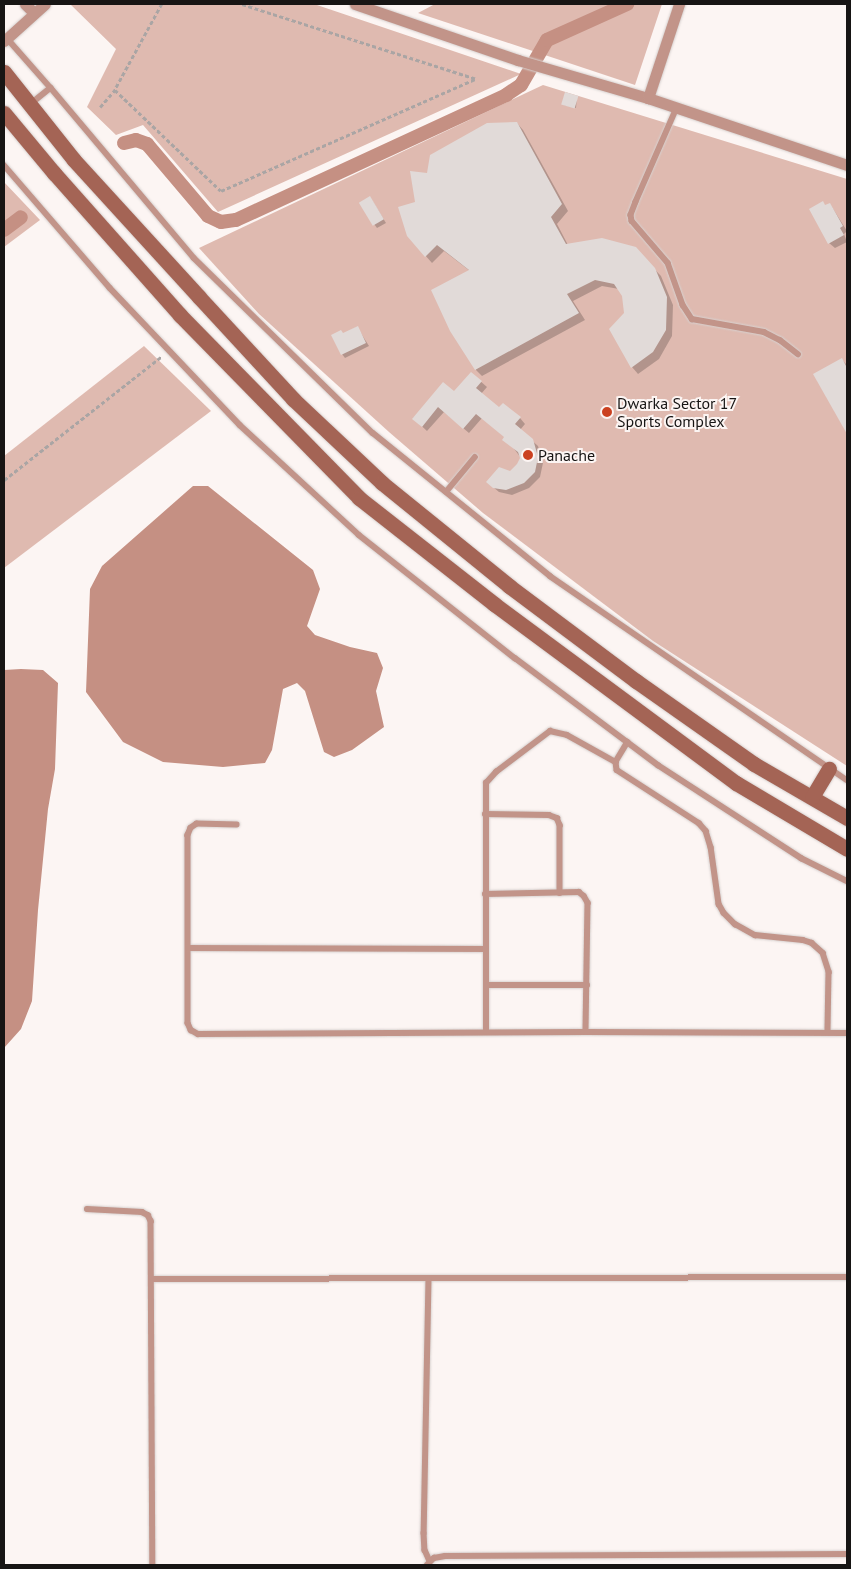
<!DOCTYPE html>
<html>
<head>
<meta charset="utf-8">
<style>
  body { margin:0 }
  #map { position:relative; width:851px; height:1569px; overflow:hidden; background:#fcf5f3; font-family:"PT Sans",sans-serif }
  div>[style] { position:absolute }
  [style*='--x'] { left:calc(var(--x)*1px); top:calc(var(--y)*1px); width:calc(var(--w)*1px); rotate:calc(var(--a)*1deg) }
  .green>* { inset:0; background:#dfbab0 }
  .water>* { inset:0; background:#c59083 }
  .shadow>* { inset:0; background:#0003 }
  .canal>* { height:14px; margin:-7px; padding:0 7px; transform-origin:7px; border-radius:7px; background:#c59083 }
  .building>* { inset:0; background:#e1dad8; transform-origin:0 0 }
  .path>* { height:2.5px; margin-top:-1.25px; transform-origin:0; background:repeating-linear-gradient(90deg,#aaa5a4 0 4px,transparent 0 6.5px) }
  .roads { filter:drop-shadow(0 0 1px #d7d1cf) drop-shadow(0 0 1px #d7d1cf) }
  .lane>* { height:5.5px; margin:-2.75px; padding:0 2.75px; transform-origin:2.75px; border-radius:2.75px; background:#c29489 }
  .street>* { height:11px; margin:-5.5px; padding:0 5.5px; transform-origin:5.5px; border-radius:5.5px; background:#c29489 }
  .secondary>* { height:15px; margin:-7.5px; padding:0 7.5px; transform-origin:7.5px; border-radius:7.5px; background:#a46455 }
  .dots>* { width:14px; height:14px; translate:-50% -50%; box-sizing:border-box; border:2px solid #fcf5f3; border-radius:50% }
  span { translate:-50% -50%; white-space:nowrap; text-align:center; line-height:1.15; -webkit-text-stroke:4px #fcf5f3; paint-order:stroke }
  .poi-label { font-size:16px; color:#171514 }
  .left { translate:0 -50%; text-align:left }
  .frame { position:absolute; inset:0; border:5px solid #171514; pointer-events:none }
</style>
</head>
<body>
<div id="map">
  <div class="green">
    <div style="clip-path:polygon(70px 4px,314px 4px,521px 74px,218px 212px,143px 125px,116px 135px,87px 107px,116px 49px)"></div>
    <div style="clip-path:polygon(435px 4px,662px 4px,635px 85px,418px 13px)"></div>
    <div style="clip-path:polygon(543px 85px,847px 179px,847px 766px,653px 641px,483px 513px,389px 432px,259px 314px,199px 248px)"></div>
    <div style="clip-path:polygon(4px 182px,40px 220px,4px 247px,4px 181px)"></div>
    <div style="clip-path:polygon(144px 346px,211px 411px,4px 568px,4px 456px)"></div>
  </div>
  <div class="water">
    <div style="clip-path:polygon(193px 486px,208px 486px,313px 570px,320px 589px,307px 626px,315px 635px,350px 647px,377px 653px,383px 668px,376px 691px,384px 727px,352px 750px,334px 757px,324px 752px,305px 691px,297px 683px,283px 689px,272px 750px,265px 763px,223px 767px,163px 762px,123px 742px,86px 692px,90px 589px,102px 566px)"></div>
    <div style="clip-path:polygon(21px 669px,43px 670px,58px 683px,55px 769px,48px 809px,38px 910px,32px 1001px,21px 1029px,4px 1048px,4px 670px)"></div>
  </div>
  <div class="shadow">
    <div style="clip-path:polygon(577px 97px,576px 108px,564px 105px)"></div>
    <div style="clip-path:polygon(517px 123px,523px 130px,568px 211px,557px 224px,568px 245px,635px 249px,661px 276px,673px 305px,672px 336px,659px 359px,638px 374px,632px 367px,610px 329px,625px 313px,623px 295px,619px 289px,602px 286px,573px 301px,585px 320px,482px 376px,476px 370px,470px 271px,444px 251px,432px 263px,408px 236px,416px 203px,428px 174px)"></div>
    <div style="clip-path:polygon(370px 197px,386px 223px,377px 228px,374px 224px)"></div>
    <div style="clip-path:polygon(830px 204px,847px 231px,844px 234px,847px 242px,835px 248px,829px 243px,826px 206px)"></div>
    <div style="clip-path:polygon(357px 327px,369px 346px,345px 358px,342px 354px,343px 334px)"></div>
    <div style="clip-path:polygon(842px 360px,847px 365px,847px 432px,815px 374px)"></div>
    <div style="clip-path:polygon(471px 373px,487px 387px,481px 394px,499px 409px,503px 404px,520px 418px,525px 424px,520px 430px,538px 446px,543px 463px,540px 477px,529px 488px,512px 495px,499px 492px,493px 487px,518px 465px,521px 458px,506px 438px,482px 418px,469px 433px,444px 412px,427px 431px,413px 418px,455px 393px)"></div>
  </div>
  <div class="canal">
    <div style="--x:124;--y:143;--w:12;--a:-14"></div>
    <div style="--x:136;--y:140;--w:12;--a:20"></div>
    <div style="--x:147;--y:144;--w:94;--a:49.7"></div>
    <div style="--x:208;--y:216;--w:14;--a:25"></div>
    <div style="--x:221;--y:222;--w:15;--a:-8"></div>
    <div style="--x:236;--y:220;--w:298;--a:-24.8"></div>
    <div style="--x:506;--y:95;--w:18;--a:-34"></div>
    <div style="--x:521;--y:85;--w:52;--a:-60"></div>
    <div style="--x:547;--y:40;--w:88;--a:-24.2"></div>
    <div style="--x:4;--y:230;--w:21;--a:-37"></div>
  </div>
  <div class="building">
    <div style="left:565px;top:92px;width:14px;height:13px;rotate:17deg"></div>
    <div style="clip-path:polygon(517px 122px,562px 204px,551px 217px,566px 244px,602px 238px,636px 247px,655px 268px,667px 297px,666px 330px,653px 352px,631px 368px,609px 329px,624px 313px,622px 296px,614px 284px,595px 280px,567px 294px,579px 313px,475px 370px,450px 331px,431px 290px,469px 270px,437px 245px,425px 257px,407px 236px,398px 207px,415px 202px,410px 171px,427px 173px,430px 155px,487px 123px)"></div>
    <div style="left:370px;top:196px;width:27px;height:13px;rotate:59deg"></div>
    <div style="clip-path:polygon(823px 201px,825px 205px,830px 203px,843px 226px,840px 228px,844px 235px,828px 244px,809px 209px)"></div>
    <div style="clip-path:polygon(358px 326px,366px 343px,341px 355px,331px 335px,341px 330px,343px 333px)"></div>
    <div style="clip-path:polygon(842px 358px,847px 368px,847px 434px,813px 374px)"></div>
    <div style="clip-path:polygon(471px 372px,482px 381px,476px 388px,499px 407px,503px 403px,521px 417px,515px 424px,533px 439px,538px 457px,535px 472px,524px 483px,506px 490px,493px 488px,486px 482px,499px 467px,510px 471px,517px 464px,520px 458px,518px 452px,502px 440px,504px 437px,476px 414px,463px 429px,438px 407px,422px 427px,412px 419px,443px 382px,454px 391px)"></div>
  </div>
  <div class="path">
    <div style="--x:162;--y:4;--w:98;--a:118.7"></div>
    <div style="--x:115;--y:90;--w:146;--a:43.6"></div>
    <div style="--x:221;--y:191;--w:278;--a:-23.8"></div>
    <div style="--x:475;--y:79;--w:247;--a:-162.3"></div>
    <div style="--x:100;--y:107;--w:23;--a:-49"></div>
    <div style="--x:4;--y:480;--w:201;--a:-38.1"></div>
  </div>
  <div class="roads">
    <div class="lane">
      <div style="--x:7;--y:38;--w:67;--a:48.7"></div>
      <div style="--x:51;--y:88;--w:27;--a:141"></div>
      <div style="--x:51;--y:88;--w:222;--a:49.9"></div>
      <div style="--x:194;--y:258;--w:250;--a:44.4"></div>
      <div style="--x:373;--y:433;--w:228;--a:38.9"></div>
      <div style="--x:550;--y:576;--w:360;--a:34.5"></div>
      <div style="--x:677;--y:108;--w:103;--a:113.6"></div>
      <div style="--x:636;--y:202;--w:14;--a:111"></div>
      <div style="--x:631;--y:215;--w:6;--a:81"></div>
      <div style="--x:632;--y:221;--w:55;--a:49.4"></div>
      <div style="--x:668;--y:263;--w:45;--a:70.3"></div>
      <div style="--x:683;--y:305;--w:17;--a:57"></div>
      <div style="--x:692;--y:319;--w:73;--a:10.2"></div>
      <div style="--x:764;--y:332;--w:18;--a:27"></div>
      <div style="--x:780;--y:340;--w:23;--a:38"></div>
      <div style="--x:4;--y:165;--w:162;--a:49.2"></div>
      <div style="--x:110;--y:288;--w:189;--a:46.5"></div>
      <div style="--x:240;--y:425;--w:162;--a:42.7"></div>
      <div style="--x:359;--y:535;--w:199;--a:38.3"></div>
      <div style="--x:515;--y:658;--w:179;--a:36.8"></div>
      <div style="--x:658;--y:765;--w:171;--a:33"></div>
      <div style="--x:801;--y:858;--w:51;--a:26.6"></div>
      <div style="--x:446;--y:492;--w:45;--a:-50.4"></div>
      <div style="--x:628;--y:742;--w:23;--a:121"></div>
      <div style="--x:616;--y:762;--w:8;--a:83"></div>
      <div style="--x:617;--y:770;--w:98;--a:32.9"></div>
      <div style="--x:699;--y:823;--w:11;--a:49"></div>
      <div style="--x:706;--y:831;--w:17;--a:73"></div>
      <div style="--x:711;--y:847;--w:58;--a:82"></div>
      <div style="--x:719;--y:904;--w:10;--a:61"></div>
      <div style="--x:724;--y:913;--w:16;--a:45"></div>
      <div style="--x:735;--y:924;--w:23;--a:29"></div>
      <div style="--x:755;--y:935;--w:48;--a:5.9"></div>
      <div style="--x:803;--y:940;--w:9;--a:18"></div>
      <div style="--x:812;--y:943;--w:15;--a:42"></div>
      <div style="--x:823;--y:953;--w:20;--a:72"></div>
      <div style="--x:829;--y:972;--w:60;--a:91"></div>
      <div style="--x:485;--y:814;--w:64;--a:0.9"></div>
      <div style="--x:549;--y:815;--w:9;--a:21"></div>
      <div style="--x:557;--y:818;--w:8;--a:67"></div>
      <div style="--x:560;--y:825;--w:68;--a:90"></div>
      <div style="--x:237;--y:825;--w:40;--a:-178.6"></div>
      <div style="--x:197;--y:824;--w:7;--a:146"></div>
      <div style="--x:191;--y:828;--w:8;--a:113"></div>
      <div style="--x:188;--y:835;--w:188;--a:90"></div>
      <div style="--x:188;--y:1023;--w:8;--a:67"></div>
      <div style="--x:191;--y:1030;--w:8;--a:30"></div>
      <div style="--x:198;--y:1034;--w:388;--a:-0.3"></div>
      <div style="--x:586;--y:1032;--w:261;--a:0.2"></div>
      <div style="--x:485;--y:894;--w:94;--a:-1.2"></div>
      <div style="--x:579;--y:892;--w:6;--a:39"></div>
      <div style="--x:584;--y:896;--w:8;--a:60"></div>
      <div style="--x:588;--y:903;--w:129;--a:90.9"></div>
      <div style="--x:188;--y:948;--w:298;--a:0.2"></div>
      <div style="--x:486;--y:985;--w:101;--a:0"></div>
      <div style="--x:486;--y:1032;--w:249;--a:-90"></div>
      <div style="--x:486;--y:783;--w:15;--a:-48"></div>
      <div style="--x:496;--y:772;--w:68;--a:-37.2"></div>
      <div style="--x:550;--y:731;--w:17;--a:13"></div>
      <div style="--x:567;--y:735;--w:56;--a:28.9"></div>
      <div style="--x:87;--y:1209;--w:55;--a:3.1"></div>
      <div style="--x:142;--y:1212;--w:7;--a:27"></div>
      <div style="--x:148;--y:1215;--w:7;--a:63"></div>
      <div style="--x:151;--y:1221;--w:344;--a:89.7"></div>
      <div style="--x:152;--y:1279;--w:695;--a:-0.16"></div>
      <div style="--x:429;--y:1279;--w:254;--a:91.1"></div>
      <div style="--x:424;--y:1533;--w:17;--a:87"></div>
      <div style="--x:425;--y:1550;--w:12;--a:66"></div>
      <div style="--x:427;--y:1565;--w:10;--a:-45"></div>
      <div style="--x:434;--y:1558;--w:11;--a:-10"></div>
      <div style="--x:445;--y:1556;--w:402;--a:-0.3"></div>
    </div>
    <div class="street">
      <div style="--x:25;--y:4;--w:13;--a:45"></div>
      <div style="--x:355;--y:4;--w:172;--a:19"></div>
      <div style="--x:518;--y:60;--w:135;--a:16.3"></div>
      <div style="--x:648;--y:98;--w:210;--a:18.6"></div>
      <div style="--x:4;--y:41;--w:55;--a:-42.1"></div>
      <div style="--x:648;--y:98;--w:99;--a:-71.7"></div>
    </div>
    <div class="secondary">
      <div style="--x:4;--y:72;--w:112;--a:51.5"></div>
      <div style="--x:74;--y:160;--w:185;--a:47.6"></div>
      <div style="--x:199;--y:297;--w:139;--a:47.3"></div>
      <div style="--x:293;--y:399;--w:122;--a:43.3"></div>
      <div style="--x:382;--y:483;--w:164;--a:39"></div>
      <div style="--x:509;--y:586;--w:159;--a:36.8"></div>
      <div style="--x:636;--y:681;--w:144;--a:35.1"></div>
      <div style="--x:754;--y:764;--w:108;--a:30.1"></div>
      <div style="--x:4;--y:113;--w:78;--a:50.2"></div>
      <div style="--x:54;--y:173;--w:190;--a:48.4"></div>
      <div style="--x:180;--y:315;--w:256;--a:45.6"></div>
      <div style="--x:359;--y:498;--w:172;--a:38.1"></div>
      <div style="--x:494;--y:604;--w:301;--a:36.5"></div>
      <div style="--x:736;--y:783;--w:129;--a:30.7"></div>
      <div style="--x:812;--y:797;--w:33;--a:-59"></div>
    </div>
  </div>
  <div class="dots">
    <div style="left:607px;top:412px;background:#cb4120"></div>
    <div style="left:528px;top:455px;background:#cb4120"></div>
  </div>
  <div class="poi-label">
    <span class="left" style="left:617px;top:412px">Dwarka Sector 17<br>Sports Complex</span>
    <span class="left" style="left:538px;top:455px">Panache</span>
  </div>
  <div class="frame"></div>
</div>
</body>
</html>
